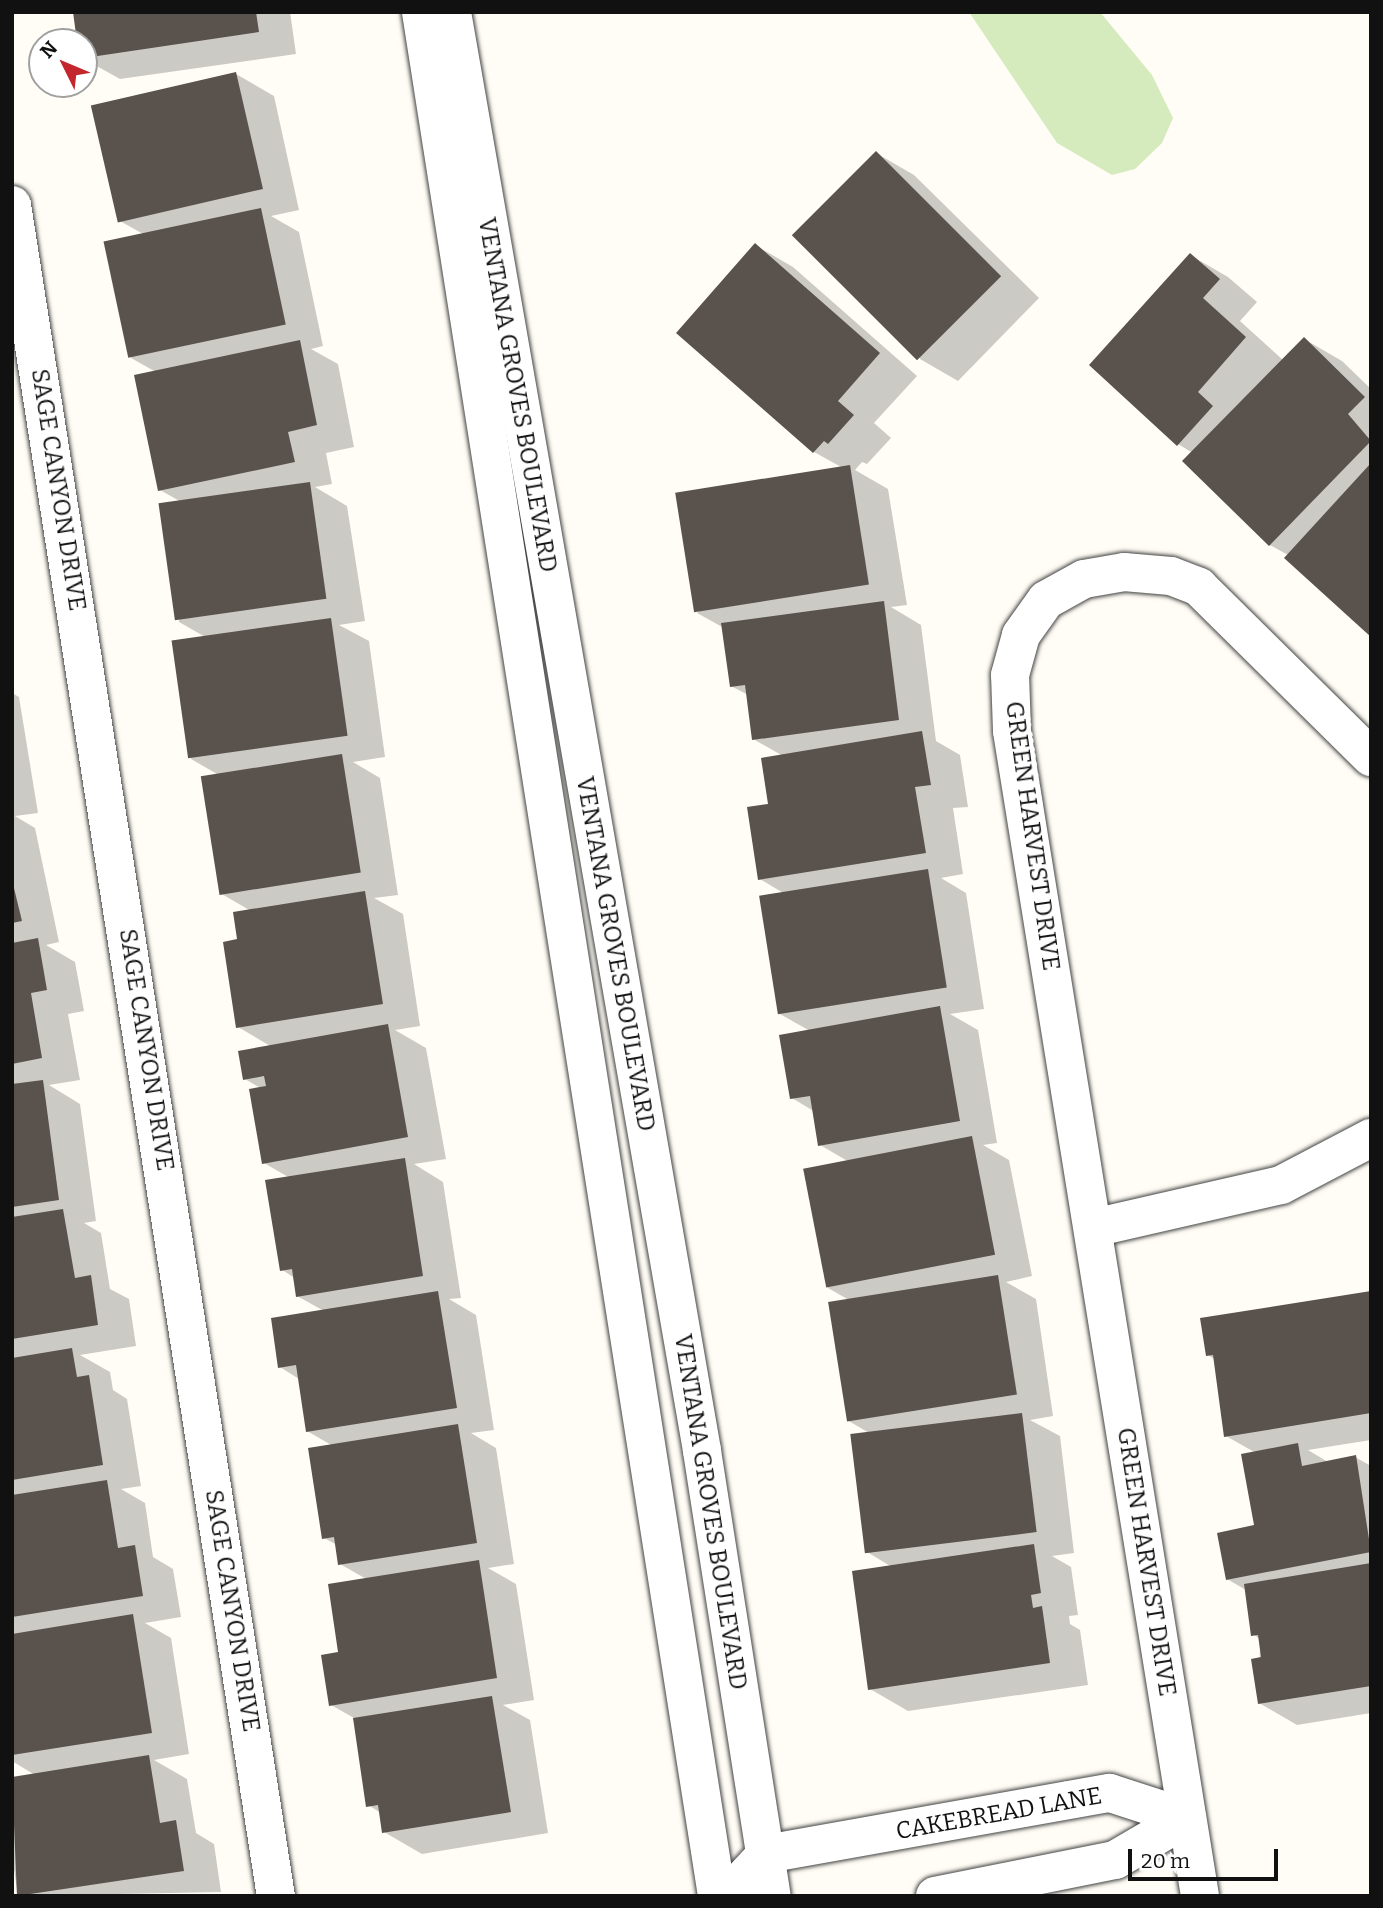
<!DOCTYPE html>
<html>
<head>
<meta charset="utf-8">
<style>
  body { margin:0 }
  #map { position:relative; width:1383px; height:1908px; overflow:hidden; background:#fffdf5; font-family:Bitter,serif }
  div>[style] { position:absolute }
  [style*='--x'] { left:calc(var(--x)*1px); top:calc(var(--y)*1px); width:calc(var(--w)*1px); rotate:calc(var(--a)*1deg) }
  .green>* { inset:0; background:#d5ebbd }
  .shadow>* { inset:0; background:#0003 }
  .building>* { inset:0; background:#5a524d; transform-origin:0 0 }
  .roads { filter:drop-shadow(0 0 2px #444) drop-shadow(0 0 2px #444) }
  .minor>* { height:38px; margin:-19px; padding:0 19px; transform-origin:19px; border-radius:19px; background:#fff }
  .tertiary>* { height:38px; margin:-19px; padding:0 19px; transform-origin:19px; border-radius:19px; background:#fff }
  span { translate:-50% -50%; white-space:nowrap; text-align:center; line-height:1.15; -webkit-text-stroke:7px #fff; paint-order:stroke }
  .street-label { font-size:24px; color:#111 }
  .frame { position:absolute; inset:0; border:14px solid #111; pointer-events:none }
  .north { position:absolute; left:28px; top:28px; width:70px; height:70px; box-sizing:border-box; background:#fff; border:2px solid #a0a0a0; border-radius:50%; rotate:313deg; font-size:19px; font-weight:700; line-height:28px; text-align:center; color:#111 }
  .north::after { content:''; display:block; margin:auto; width:24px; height:32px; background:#c4262e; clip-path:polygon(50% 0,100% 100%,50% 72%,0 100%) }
  .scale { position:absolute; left:1128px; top:1849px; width:150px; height:32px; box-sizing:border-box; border:4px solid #111; border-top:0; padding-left:9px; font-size:21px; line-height:24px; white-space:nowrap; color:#111; -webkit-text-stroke:5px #fff; paint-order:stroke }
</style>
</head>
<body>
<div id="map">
  <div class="green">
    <div style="clip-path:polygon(969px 12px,1100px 12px,1152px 75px,1173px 118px,1162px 143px,1135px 169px,1112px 175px,1057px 143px)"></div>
  </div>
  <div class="shadow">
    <div style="clip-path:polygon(75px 12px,290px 12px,296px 54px,120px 79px,84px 59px)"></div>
    <div style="clip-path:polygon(236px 74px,274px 96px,299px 210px,271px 216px,299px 232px,323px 346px,311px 349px,338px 364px,354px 447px,326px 453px,332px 484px,315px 487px,347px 506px,365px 621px,339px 625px,369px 641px,385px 757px,353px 762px,380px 778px,398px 895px,374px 898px,403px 914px,420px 1026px,395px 1030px,426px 1048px,446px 1159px,414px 1164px,443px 1182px,461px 1298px,449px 1299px,476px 1315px,494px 1430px,471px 1433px,496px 1448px,514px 1564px,488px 1568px,516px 1584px,534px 1700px,503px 1705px,530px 1720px,548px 1833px,422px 1854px,384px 1832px,381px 1813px,368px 1805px,354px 1718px,331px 1705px,340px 1654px,368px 1580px,340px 1564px,337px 1545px,324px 1538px,333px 1446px,307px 1431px,299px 1379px,280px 1367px,324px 1311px,297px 1296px,293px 1277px,281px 1269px,290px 1178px,264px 1163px,262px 1089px,245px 1079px,272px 1047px,238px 1027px,239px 941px,251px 911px,220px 893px,217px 774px,191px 759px,207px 638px,179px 622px,183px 503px,160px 490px,156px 372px,131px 358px,145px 235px,118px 220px)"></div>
    <div style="clip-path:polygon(876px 153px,914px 175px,1039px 298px,958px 381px,920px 359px)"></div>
    <div style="clip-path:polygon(755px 245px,793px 267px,917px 376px,874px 423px,891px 438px,867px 464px,862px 462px,855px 470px,888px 489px,907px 605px,891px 607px,921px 625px,936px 741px,960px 755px,968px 807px,953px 808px,963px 874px,941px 878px,966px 893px,984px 1009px,950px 1014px,978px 1030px,997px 1143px,983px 1145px,1009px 1160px,1032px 1276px,1006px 1282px,1036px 1299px,1053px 1416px,1030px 1420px,1060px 1436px,1074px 1553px,1052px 1556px,1071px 1567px,1078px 1615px,1069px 1616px,1070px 1624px,1080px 1630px,1088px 1685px,908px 1711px,870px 1689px,892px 1567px,867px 1552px,871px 1434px,847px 1420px,849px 1300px,828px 1288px,851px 1163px,820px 1145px,815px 1112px,792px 1098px,810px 1031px,780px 1014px,785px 894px,760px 879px,770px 806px,783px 756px,753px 739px,748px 695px,731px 686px,724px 628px,697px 613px,843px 468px,814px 452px)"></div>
    <div style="clip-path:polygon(1190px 255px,1228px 277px,1257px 302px,1240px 321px,1283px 360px,1304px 339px,1342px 361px,1371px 389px,1371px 635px,1288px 555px,1270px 545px,1193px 453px,1178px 444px)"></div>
    <div style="clip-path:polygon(12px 693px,19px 697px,38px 813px,15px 816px,35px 828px,59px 942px,46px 945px,75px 962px,84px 1011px,68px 1014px,80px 1080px,49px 1085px,80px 1104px,96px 1221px,84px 1223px,101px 1233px,110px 1289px,129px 1299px,136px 1346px,80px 1355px,110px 1372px,113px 1390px,127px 1399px,141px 1486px,121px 1489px,145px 1503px,153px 1557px,173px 1569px,181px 1617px,145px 1623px,171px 1638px,189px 1754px,154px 1760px,187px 1779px,196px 1833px,214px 1844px,221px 1892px,18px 1896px,12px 1856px,12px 1779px,35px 1775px,12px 1761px)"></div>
    <div style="clip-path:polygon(1371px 1292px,1371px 1440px,1308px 1450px,1328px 1462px,1355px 1457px,1371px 1466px,1371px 1713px,1297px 1725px,1259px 1703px,1260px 1639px,1253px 1634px,1246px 1590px,1227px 1579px,1256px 1527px,1256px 1453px,1226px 1436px,1216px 1360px,1208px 1355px)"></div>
  </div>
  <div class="building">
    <div style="clip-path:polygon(73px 12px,256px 12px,259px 32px,84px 58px,84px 42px,77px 42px)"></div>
    <div style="left:236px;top:72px;width:120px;height:149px;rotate:77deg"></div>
    <div style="left:876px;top:151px;width:177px;height:119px;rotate:45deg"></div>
    <div style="left:261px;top:208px;width:119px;height:161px;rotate:78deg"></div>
    <div style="clip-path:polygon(755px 243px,880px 353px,838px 401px,854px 415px,828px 444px,824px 441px,813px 453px,676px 333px)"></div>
    <div style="clip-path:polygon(1190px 253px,1220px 279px,1203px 298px,1246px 337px,1198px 392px,1213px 406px,1177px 446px,1089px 365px)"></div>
    <div style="clip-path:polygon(1304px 337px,1365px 397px,1348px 414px,1371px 441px,1269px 546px,1182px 461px)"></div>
    <div style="clip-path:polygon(300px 340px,317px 425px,288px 432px,295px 462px,158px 491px,134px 375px)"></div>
    <div style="clip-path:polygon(1371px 463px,1371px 637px,1284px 558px)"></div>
    <div style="left:850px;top:465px;width:121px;height:177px;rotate:81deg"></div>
    <div style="left:310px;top:482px;width:118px;height:153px;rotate:82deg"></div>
    <div style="clip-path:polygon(884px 601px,899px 720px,752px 740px,745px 685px,730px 687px,721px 623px)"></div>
    <div style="left:331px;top:618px;width:119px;height:161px;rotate:82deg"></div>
    <div style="clip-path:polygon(922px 731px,931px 785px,915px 787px,926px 853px,758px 880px,747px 807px,768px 804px,761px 758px)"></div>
    <div style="left:342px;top:754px;width:120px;height:143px;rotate:81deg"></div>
    <div style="left:928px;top:869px;width:120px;height:171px;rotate:81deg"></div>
    <div style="clip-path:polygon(12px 880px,22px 921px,12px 923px)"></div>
    <div style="clip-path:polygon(365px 891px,383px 1004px,236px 1028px,223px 942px,237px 939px,233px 912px)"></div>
    <div style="clip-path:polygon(38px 938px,47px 990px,31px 993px,42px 1058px,12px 1064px,12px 943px)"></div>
    <div style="clip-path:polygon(940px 1006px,960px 1121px,818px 1146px,810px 1096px,790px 1099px,779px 1035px)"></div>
    <div style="clip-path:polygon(388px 1024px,408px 1137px,262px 1164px,249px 1089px,266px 1086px,264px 1076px,243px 1080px,238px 1051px)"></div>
    <div style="clip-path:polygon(43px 1080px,59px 1200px,12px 1207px,12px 1084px)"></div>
    <div style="left:972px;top:1136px;width:121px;height:172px;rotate:79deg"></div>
    <div style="clip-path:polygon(405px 1158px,423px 1276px,296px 1297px,292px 1269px,280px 1271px,265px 1180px)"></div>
    <div style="clip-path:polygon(63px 1209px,75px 1278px,91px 1275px,98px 1325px,12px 1339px,12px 1217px)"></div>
    <div style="left:998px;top:1275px;width:121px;height:172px;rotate:81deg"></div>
    <div style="clip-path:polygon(438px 1291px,457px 1408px,306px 1432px,296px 1365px,278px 1368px,271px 1318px)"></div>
    <div style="clip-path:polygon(1371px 1291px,1371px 1413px,1224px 1437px,1213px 1355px,1206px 1356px,1200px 1318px)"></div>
    <div style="clip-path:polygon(72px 1348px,77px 1377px,89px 1375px,103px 1465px,12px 1480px,12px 1358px)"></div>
    <div style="left:1022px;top:1413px;width:120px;height:173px;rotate:83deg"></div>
    <div style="clip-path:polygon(458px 1424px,477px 1543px,338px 1565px,334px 1537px,322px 1539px,308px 1448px)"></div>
    <div style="clip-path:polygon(1298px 1443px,1302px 1466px,1356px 1455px,1371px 1552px,1226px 1580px,1217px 1533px,1254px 1525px,1241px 1454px)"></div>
    <div style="clip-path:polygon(107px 1480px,118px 1548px,135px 1545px,143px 1596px,12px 1617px,12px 1495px)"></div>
    <div style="clip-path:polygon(1034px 1544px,1041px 1593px,1031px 1595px,1033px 1608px,1042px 1606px,1050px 1663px,868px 1690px,852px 1571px)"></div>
    <div style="clip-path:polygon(479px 1560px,497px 1678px,329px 1706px,321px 1655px,338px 1652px,328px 1584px)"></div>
    <div style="clip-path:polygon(1371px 1563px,1371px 1686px,1258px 1704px,1251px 1659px,1261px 1657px,1258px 1635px,1251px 1636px,1244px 1584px)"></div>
    <div style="clip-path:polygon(133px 1614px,152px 1733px,12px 1755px,12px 1634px)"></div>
    <div style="clip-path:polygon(492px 1696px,511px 1812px,382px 1833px,378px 1805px,366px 1807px,353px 1718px)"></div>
    <div style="clip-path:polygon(149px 1755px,160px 1823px,176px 1820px,184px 1871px,17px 1896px,12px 1777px)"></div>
  </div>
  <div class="roads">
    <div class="minor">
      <div style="--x:12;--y:205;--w:1711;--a:81.13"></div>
      <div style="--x:1093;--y:1228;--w:193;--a:-12.9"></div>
      <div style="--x:1281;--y:1185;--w:102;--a:-27.6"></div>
      <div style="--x:727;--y:1896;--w:57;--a:-47.1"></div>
      <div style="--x:766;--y:1854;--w:349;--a:-10.1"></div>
      <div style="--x:1110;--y:1793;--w:81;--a:18"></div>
      <div style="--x:935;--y:1896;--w:184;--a:-11.3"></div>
      <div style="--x:1115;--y:1860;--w:83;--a:-30.3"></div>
      <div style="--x:1200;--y:1896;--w:1180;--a:-99.17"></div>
      <div style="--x:1012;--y:731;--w:56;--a:-92"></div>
      <div style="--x:1010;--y:675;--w:41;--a:-74.6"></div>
      <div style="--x:1021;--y:635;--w:43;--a:-54.5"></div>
      <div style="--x:1046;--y:600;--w:43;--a:-28.9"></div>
      <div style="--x:1084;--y:579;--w:41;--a:-9.9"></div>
      <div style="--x:1124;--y:572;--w:47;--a:4.9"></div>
      <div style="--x:1171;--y:576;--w:30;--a:21"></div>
      <div style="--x:1199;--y:587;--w:242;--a:44.7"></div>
    </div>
    <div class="tertiary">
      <div style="--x:421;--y:12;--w:1907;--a:81.07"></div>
      <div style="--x:452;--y:12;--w:1461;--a:80.14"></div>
      <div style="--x:702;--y:1451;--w:450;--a:81.1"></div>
    </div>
  </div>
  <div class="street-label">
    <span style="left:517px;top:395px;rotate:80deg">VENTANA GROVES BOULEVARD</span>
    <span style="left:58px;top:490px;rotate:81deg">SAGE CANYON DRIVE</span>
    <span style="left:1032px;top:836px;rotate:82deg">GREEN HARVEST DRIVE</span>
    <span style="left:615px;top:954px;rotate:80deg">VENTANA GROVES BOULEVARD</span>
    <span style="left:146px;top:1050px;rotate:81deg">SAGE CANYON DRIVE</span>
    <span style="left:710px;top:1512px;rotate:81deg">VENTANA GROVES BOULEVARD</span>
    <span style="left:1146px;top:1562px;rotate:81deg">GREEN HARVEST DRIVE</span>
    <span style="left:232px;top:1611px;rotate:81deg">SAGE CANYON DRIVE</span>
    <span style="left:999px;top:1814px;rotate:-10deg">CAKEBREAD LANE</span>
  </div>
  <div class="frame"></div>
  <div class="north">N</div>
  <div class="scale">20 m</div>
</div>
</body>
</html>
